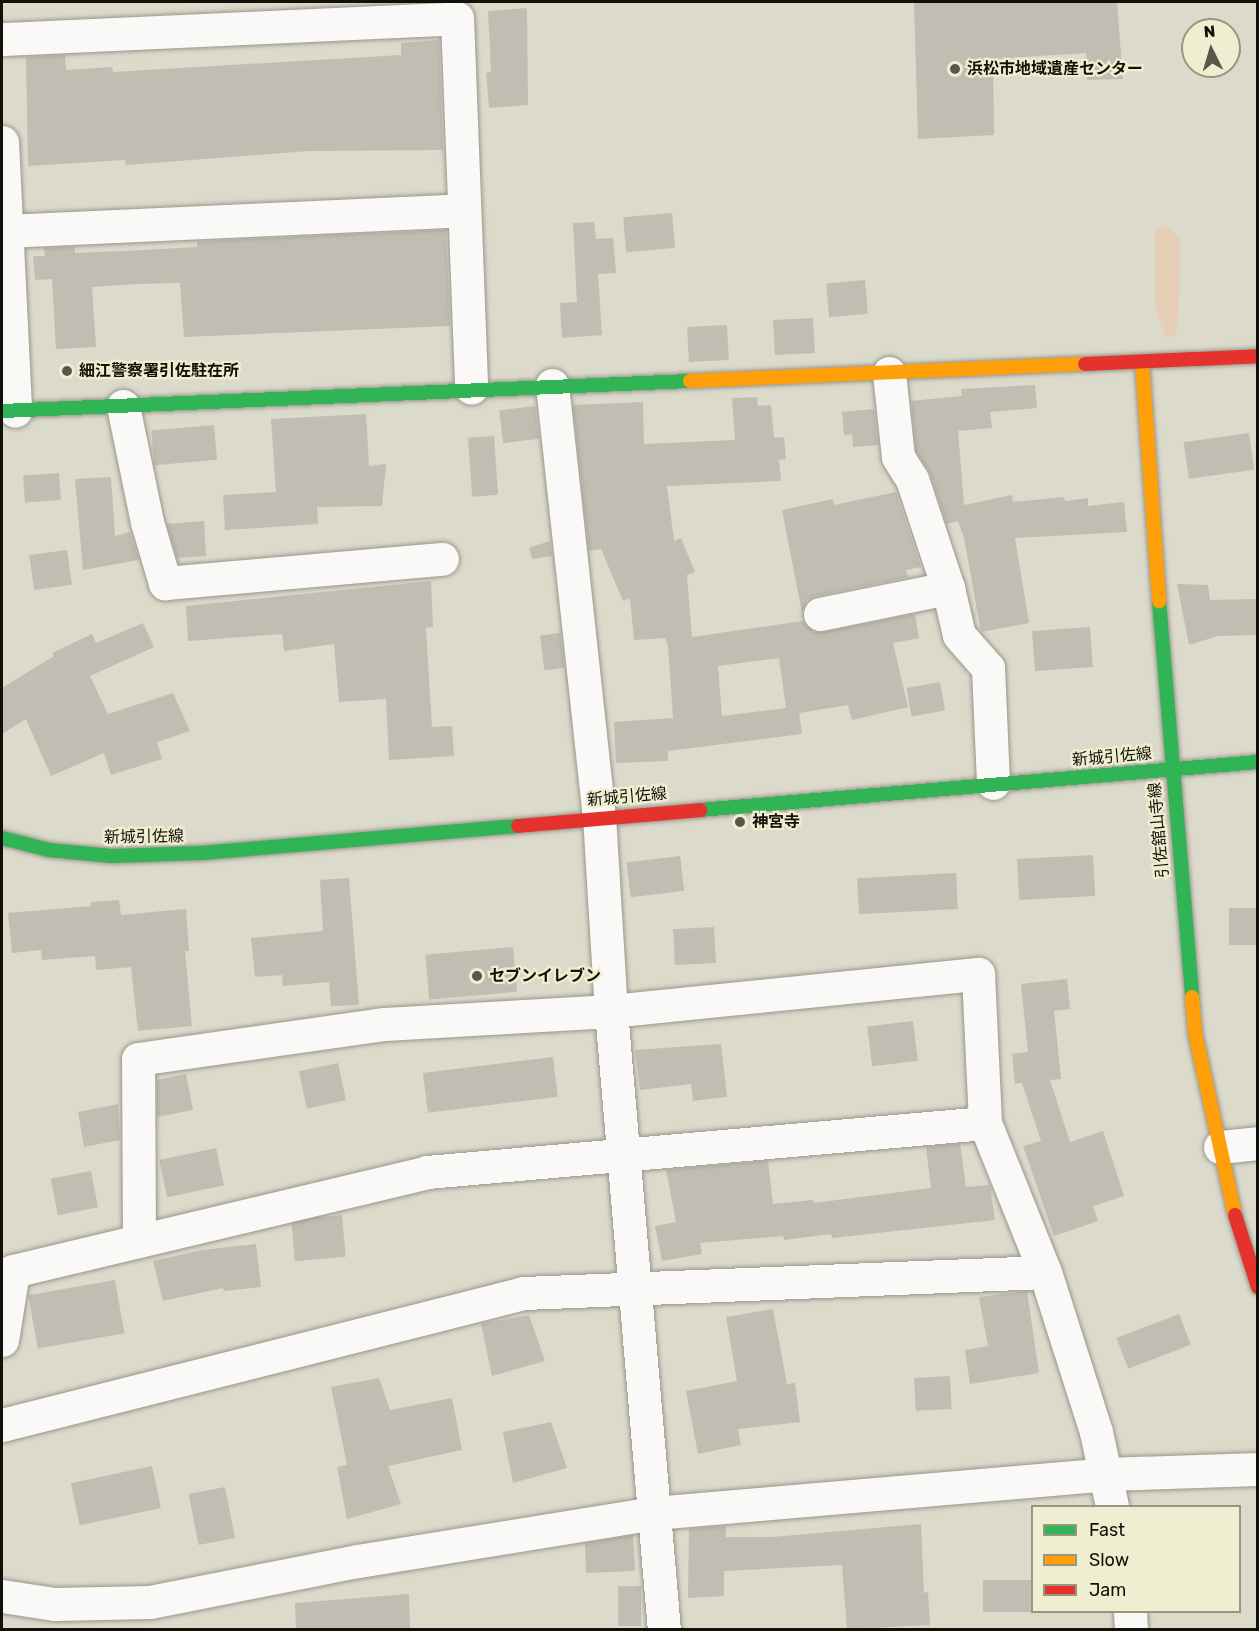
<!DOCTYPE html>
<html>
<head>
<meta charset="utf-8">
<style>
  body { margin:0 }
  #map { position:relative; width:1259px; height:1631px; overflow:hidden; background:#dcdacb; font-family:Rubik,"Noto Sans JP",sans-serif }
  div>[style] { position:absolute }
  [style*='--x'] { left:calc(var(--x)*1px); top:calc(var(--y)*1px); width:calc(var(--w)*1px); rotate:calc(var(--a)*1deg) }
  .green>* { inset:0; background:#e6ceb7 }
  .building>* { inset:0; background:#c0bdb2; transform-origin:0 0 }
  .roads { filter:drop-shadow(0 0 2px #98978c) drop-shadow(0 0 2px #98978c) }
  .street>* { height:33px; margin:-16.5px; padding:0 16.5px; transform-origin:16.5px; border-radius:16.5px; background:#faf9f7 }
  .fast>* { height:14px; margin:-7px; padding:0 7px; transform-origin:7px; border-radius:7px; background:#30b455 }
  .slow>* { height:14px; margin:-7px; padding:0 7px; transform-origin:7px; border-radius:7px; background:#ff9f0a }
  .jam>* { height:14px; margin:-7px; padding:0 7px; transform-origin:7px; border-radius:7px; background:#e5322d }
  .dots>* { width:16px; height:16px; translate:-50% -50%; box-sizing:border-box; border:3px solid #f0eed1; border-radius:50% }
  span { translate:-50% -50%; white-space:nowrap; text-align:center; line-height:1.15; -webkit-text-stroke:4.5px #f0eed1; paint-order:stroke }
  .poi-label { font-size:16px; color:#121108; font-weight:700 }
  .left { translate:0 -50%; text-align:left }
  .street-label { font-size:16px; color:#121108 }
  .frame { position:absolute; inset:0; border:3px solid #121108; pointer-events:none }
  .legend { position:absolute; left:1031px; top:1505px; width:210px; height:108px; box-sizing:border-box; background:#f0eed1; border:2px solid #979681; margin:0; padding:8px 10px; list-style:none; font-size:18px; color:#121108 }
  .legend li { display:flex; align-items:center; gap:12px; height:30px }
  .legend b { width:30px; border:2px solid #979681 }
  .north { position:absolute; left:1181px; top:18px; width:60px; height:60px; box-sizing:border-box; background:#f0eed1; border:2px solid #979681; border-radius:50%; rotate:355deg; font-size:16px; font-weight:700; line-height:24px; text-align:center; color:#121108 }
  .north::after { content:''; display:block; margin:auto; width:21px; height:27px; background:#59574c; clip-path:polygon(50% 0,100% 100%,50% 72%,0 100%) }
</style>
</head>
<body>
<div id="map">
  <div class="green">
    <div style="clip-path:polygon(1166px 225px,1180px 239px,1179px 312px,1176px 336px,1166px 338px,1155px 308px,1155px 231px)"></div>
  </div>
  <div class="building">
    <div style="clip-path:polygon(914px 2px,1117px 2px,1123px 79px,1087px 80px,1086px 53px,993px 59px,994px 135px,918px 139px)"></div>
    <div style="clip-path:polygon(527px 8px,528px 105px,489px 108px,486px 73px,491px 72px,488px 11px)"></div>
    <div style="clip-path:polygon(439px 40px,443px 150px,309px 151px,126px 165px,125px 160px,28px 166px,26px 57px,65px 55px,66px 70px,112px 67px,113px 72px,401px 55px,401px 43px)"></div>
    <div style="left:672px;top:213px;width:35px;height:49px;rotate:85deg"></div>
    <div style="clip-path:polygon(594px 222px,596px 239px,613px 238px,616px 273px,598px 274px,602px 335px,562px 338px,560px 303px,577px 302px,573px 223px)"></div>
    <div style="clip-path:polygon(446px 230px,450px 326px,184px 337px,180px 283px,137px 284px,92px 287px,96px 347px,56px 349px,52px 279px,35px 280px,33px 256px,45px 256px,44px 248px,75px 247px,75px 253px,123px 251px,197px 247px,197px 242px,227px 240px)"></div>
    <div style="left:865px;top:280px;width:34px;height:39px;rotate:85deg"></div>
    <div style="left:813px;top:318px;width:35px;height:40px;rotate:87deg"></div>
    <div style="left:727px;top:325px;width:35px;height:40px;rotate:87deg"></div>
    <div style="clip-path:polygon(1035px 385px,1037px 408px,990px 412px,992px 428px,958px 431px,964px 505px,1012px 495px,1013px 502px,1064px 497px,1065px 501px,1088px 498px,1088px 506px,1124px 502px,1127px 532px,1015px 538px,1029px 623px,981px 632px,964px 538px,958px 521px,947px 524px,930px 473px,916px 451px,911px 401px,962px 396px,961px 389px)"></div>
    <div style="clip-path:polygon(evenodd,757px 397px,758px 406px,771px 405px,774px 438px,784px 437px,786px 459px,779px 460px,781px 481px,667px 486px,674px 541px,681px 538px,695px 572px,687px 575px,692px 637px,803px 621px,814px 632px,824px 632px,915px 614px,919px 638px,893px 643px,908px 707px,852px 720px,848px 705px,799px 713px,802px 734px,668px 751px,668px 761px,616px 763px,614px 722px,673px 718px,668px 646px,665px 638px,634px 640px,630px 598px,623px 601px,601px 549px,589px 551px,573px 405px,643px 402px,644px 444px,735px 440px,732px 398px,757px 397px,779px 658px,786px 708px,722px 716px,718px 666px,779px 658px)"></div>
    <div style="left:535px;top:406px;width:33px;height:36px;rotate:83deg"></div>
    <div style="clip-path:polygon(874px 409px,878px 445px,853px 447px,852px 434px,844px 435px,842px 412px)"></div>
    <div style="clip-path:polygon(366px 414px,369px 466px,386px 464px,382px 506px,317px 507px,318px 524px,225px 530px,223px 495px,276px 492px,271px 419px)"></div>
    <div style="left:214px;top:425px;width:35px;height:63px;rotate:85deg"></div>
    <div style="left:1249px;top:433px;width:37px;height:66px;rotate:82deg"></div>
    <div style="left:494px;top:436px;width:59px;height:26px;rotate:86deg"></div>
    <div style="left:59px;top:473px;width:27px;height:36px;rotate:86deg"></div>
    <div style="clip-path:polygon(111px 477px,115px 536px,130px 532px,139px 560px,83px 570px,75px 479px)"></div>
    <div style="clip-path:polygon(896px 492px,921px 567px,906px 570px,908px 577px,816px 596px,807px 600px,802px 613px,782px 510px,833px 499px,834px 505px)"></div>
    <div style="clip-path:polygon(204px 521px,206px 556px,177px 558px,167px 524px)"></div>
    <div style="clip-path:polygon(550px 541px,552px 556px,532px 559px,529px 548px)"></div>
    <div style="left:67px;top:550px;width:35px;height:38px;rotate:82deg"></div>
    <div style="clip-path:polygon(431px 581px,433px 627px,426px 628px,432px 727px,452px 726px,454px 756px,389px 760px,386px 699px,339px 702px,334px 644px,284px 651px,282px 634px,188px 641px,186px 606px)"></div>
    <div style="clip-path:polygon(1177px 584px,1208px 585px,1210px 600px,1257px 599px,1257px 635px,1218px 636px,1189px 645px)"></div>
    <div style="clip-path:polygon(143px 623px,154px 647px,90px 676px,108px 714px,173px 693px,190px 731px,157px 742px,162px 759px,111px 775px,104px 753px,51px 776px,26px 719px,2px 734px,2px 688px,54px 656px,52px 653px,92px 634px,96px 643px)"></div>
    <div style="left:1090px;top:627px;width:40px;height:58px;rotate:86deg"></div>
    <div style="left:560px;top:633px;width:35px;height:20px;rotate:83deg"></div>
    <div style="left:940px;top:682px;width:29px;height:34px;rotate:80deg"></div>
    <div style="left:1093px;top:855px;width:41px;height:76px;rotate:87deg"></div>
    <div style="left:680px;top:856px;width:35px;height:54px;rotate:83deg"></div>
    <div style="left:956px;top:873px;width:36px;height:99px;rotate:87deg"></div>
    <div style="clip-path:polygon(349px 878px,359px 1005px,331px 1006px,329px 982px,283px 986px,282px 975px,255px 977px,251px 938px,323px 931px,320px 880px)"></div>
    <div style="clip-path:polygon(119px 900px,121px 915px,186px 909px,189px 951px,185px 951px,192px 1026px,138px 1031px,131px 967px,96px 970px,95px 956px,42px 960px,41px 950px,12px 953px,8px 913px,91px 906px,91px 902px)"></div>
    <div style="left:1257px;top:908px;width:37px;height:28px;rotate:90deg"></div>
    <div style="left:714px;top:927px;width:36px;height:41px;rotate:87deg"></div>
    <div style="left:513px;top:947px;width:45px;height:88px;rotate:85deg"></div>
    <div style="clip-path:polygon(1067px 979px,1070px 1009px,1054px 1011px,1061px 1079px,1050px 1080px,1070px 1142px,1103px 1131px,1124px 1196px,1093px 1206px,1098px 1221px,1054px 1236px,1023px 1146px,1041px 1141px,1022px 1083px,1015px 1084px,1012px 1054px,1028px 1052px,1021px 984px)"></div>
    <div style="left:913px;top:1021px;width:40px;height:46px;rotate:83deg"></div>
    <div style="clip-path:polygon(721px 1044px,727px 1097px,693px 1101px,691px 1084px,640px 1090px,635px 1050px)"></div>
    <div style="left:553px;top:1057px;width:40px;height:131px;rotate:83deg"></div>
    <div style="left:338px;top:1063px;width:38px;height:40px;rotate:78deg"></div>
    <div style="clip-path:polygon(186px 1074px,193px 1110px,157px 1117px,157px 1080px)"></div>
    <div style="clip-path:polygon(118px 1104px,120px 1140px,84px 1147px,78px 1112px)"></div>
    <div style="clip-path:polygon(960px 1144px,966px 1187px,990px 1185px,995px 1220px,832px 1238px,831px 1234px,784px 1240px,783px 1236px,700px 1243px,702px 1254px,662px 1261px,655px 1226px,676px 1222px,666px 1170px,768px 1161px,773px 1204px,813px 1200px,814px 1203px,931px 1188px,926px 1147px)"></div>
    <div style="left:216px;top:1148px;width:38px;height:58px;rotate:78deg"></div>
    <div style="left:91px;top:1171px;width:37px;height:41px;rotate:79deg"></div>
    <div style="left:342px;top:1215px;width:42px;height:51px;rotate:85deg"></div>
    <div style="clip-path:polygon(256px 1244px,261px 1287px,224px 1291px,223px 1288px,163px 1301px,153px 1261px,202px 1250px)"></div>
    <div style="left:115px;top:1280px;width:54px;height:88px;rotate:80deg"></div>
    <div style="clip-path:polygon(1027px 1291px,1039px 1373px,970px 1384px,965px 1350px,988px 1346px,979px 1297px)"></div>
    <div style="clip-path:polygon(773px 1309px,787px 1384px,795px 1383px,800px 1422px,738px 1429px,741px 1445px,698px 1454px,686px 1391px,737px 1381px,726px 1317px)"></div>
    <div style="left:1179px;top:1314px;width:33px;height:67px;rotate:69deg"></div>
    <div style="clip-path:polygon(529px 1315px,545px 1361px,492px 1376px,481px 1324px)"></div>
    <div style="left:950px;top:1376px;width:33px;height:36px;rotate:87deg"></div>
    <div style="clip-path:polygon(379px 1378px,390px 1410px,452px 1398px,462px 1450px,388px 1466px,401px 1504px,347px 1519px,337px 1467px,347px 1465px,331px 1387px)"></div>
    <div style="clip-path:polygon(551px 1422px,567px 1468px,513px 1483px,503px 1432px)"></div>
    <div style="left:152px;top:1466px;width:43px;height:83px;rotate:78deg"></div>
    <div style="left:225px;top:1487px;width:52px;height:37px;rotate:79deg"></div>
    <div style="clip-path:polygon(921px 1524px,924px 1593px,928px 1592px,930px 1625px,847px 1629px,842px 1565px,724px 1571px,724px 1596px,688px 1598px,689px 1529px,726px 1526px,726px 1537px,773px 1537px)"></div>
    <div style="clip-path:polygon(633px 1535px,635px 1571px,586px 1573px,585px 1543px)"></div>
    <div style="left:1032px;top:1580px;width:32px;height:49px;rotate:90deg"></div>
    <div style="left:618px;top:1586px;width:23px;height:40px"></div>
    <div style="clip-path:polygon(409px 1594px,410px 1629px,296px 1629px,295px 1603px)"></div>
  </div>
  <div class="roads">
    <div class="street">
      <div style="--x:2;--y:39;--w:455;--a:-2.6"></div>
      <div style="--x:457;--y:18;--w:370;--a:87.8"></div>
      <div style="--x:2;--y:142;--w:269;--a:87.2"></div>
      <div style="--x:5;--y:231;--w:459;--a:-2.6"></div>
      <div style="--x:889;--y:373;--w:84;--a:83.9"></div>
      <div style="--x:898;--y:457;--w:26;--a:58"></div>
      <div style="--x:912;--y:479;--w:115;--a:71.7"></div>
      <div style="--x:552;--y:385;--w:434;--a:83.8"></div>
      <div style="--x:599;--y:816;--w:195;--a:86.5"></div>
      <div style="--x:611;--y:1011;--w:621;--a:85.11"></div>
      <div style="--x:123;--y:406;--w:118;--a:78.3"></div>
      <div style="--x:147;--y:522;--w:64;--a:73.6"></div>
      <div style="--x:165;--y:583;--w:278;--a:-5"></div>
      <div style="--x:820;--y:614;--w:131;--a:-11.5"></div>
      <div style="--x:948;--y:588;--w:48;--a:76.8"></div>
      <div style="--x:959;--y:635;--w:44;--a:48.7"></div>
      <div style="--x:988;--y:668;--w:115;--a:87.5"></div>
      <div style="--x:1220;--y:1147;--w:38;--a:-6"></div>
      <div style="--x:139;--y:1239;--w:180;--a:-90.3"></div>
      <div style="--x:138;--y:1059;--w:249;--a:-8.1"></div>
      <div style="--x:385;--y:1024;--w:226;--a:-3.3"></div>
      <div style="--x:611;--y:1011;--w:369;--a:-5.8"></div>
      <div style="--x:978;--y:974;--w:149;--a:87.3"></div>
      <div style="--x:985;--y:1123;--w:161;--a:68.1"></div>
      <div style="--x:1045;--y:1272;--w:168;--a:72.3"></div>
      <div style="--x:1096;--y:1432;--w:76;--a:77.8"></div>
      <div style="--x:2;--y:1340;--w:70;--a:-80.9"></div>
      <div style="--x:13;--y:1271;--w:426;--a:-13.4"></div>
      <div style="--x:427;--y:1172;--w:560;--a:-5.02"></div>
      <div style="--x:2;--y:1425;--w:538;--a:-14.19"></div>
      <div style="--x:524;--y:1293;--w:521;--a:-2.31"></div>
      <div style="--x:2;--y:1596;--w:53;--a:8.7"></div>
      <div style="--x:54;--y:1604;--w:96;--a:-1.2"></div>
      <div style="--x:150;--y:1602;--w:212;--a:-11.2"></div>
      <div style="--x:358;--y:1561;--w:300;--a:-9.2"></div>
      <div style="--x:654;--y:1513;--w:454;--a:-4.9"></div>
      <div style="--x:1106;--y:1474;--w:152;--a:-1.9"></div>
      <div style="--x:1130;--y:1612;--w:18;--a:87"></div>
    </div>
    <div class="fast">
      <div style="--x:2;--y:411;--w:689;--a:-2.5"></div>
      <div style="--x:1159;--y:601;--w:397;--a:85.2"></div>
      <div style="--x:700;--y:810;--w:560;--a:-4.92"></div>
      <div style="--x:2;--y:838;--w:49;--a:14.3"></div>
      <div style="--x:49;--y:850;--w:63;--a:5.4"></div>
      <div style="--x:112;--y:856;--w:90;--a:-1.9"></div>
      <div style="--x:202;--y:853;--w:317;--a:-4.9"></div>
    </div>
    <div class="slow">
      <div style="--x:1142;--y:362;--w:240;--a:85.9"></div>
      <div style="--x:690;--y:381;--w:395;--a:-2.5"></div>
      <div style="--x:1192;--y:997;--w:36;--a:85"></div>
      <div style="--x:1195;--y:1033;--w:186;--a:77.6"></div>
    </div>
    <div class="jam">
      <div style="--x:1085;--y:364;--w:173;--a:-2.6"></div>
      <div style="--x:518;--y:826;--w:183;--a:-5"></div>
      <div style="--x:1235;--y:1215;--w:76;--a:72.3"></div>
    </div>
  </div>
  <div class="dots">
    <div style="left:955px;top:69px;background:#59574c"></div>
    <div style="left:67px;top:371px;background:#59574c"></div>
    <div style="left:740px;top:822px;background:#59574c"></div>
    <div style="left:477px;top:976px;background:#59574c"></div>
  </div>
  <div class="poi-label">
    <span class="left" style="left:967px;top:69px">浜松市地域遺産センター</span>
    <span class="left" style="left:79px;top:371px">細江警察署引佐駐在所</span>
    <span class="left" style="left:752px;top:822px">神宮寺</span>
    <span class="left" style="left:489px;top:976px">セブンイレブン</span>
  </div>
  <div class="street-label">
    <span style="left:1112px;top:757px;rotate:-5deg">新城引佐線</span>
    <span style="left:627px;top:797px;rotate:-5deg">新城引佐線</span>
    <span style="left:1159px;top:830px;rotate:-95deg">引佐舘山寺線</span>
    <span style="left:144px;top:837px;rotate:-1deg">新城引佐線</span>
  </div>
  <div class="frame"></div>
  <ul class="legend">
  <li><b style="height:8px;background:#30b455"></b>Fast</li>
  <li><b style="height:8px;background:#ff9f0a"></b>Slow</li>
  <li><b style="height:8px;background:#e5322d"></b>Jam</li>
  </ul>
  <div class="north">N</div>
</div>
</body>
</html>
